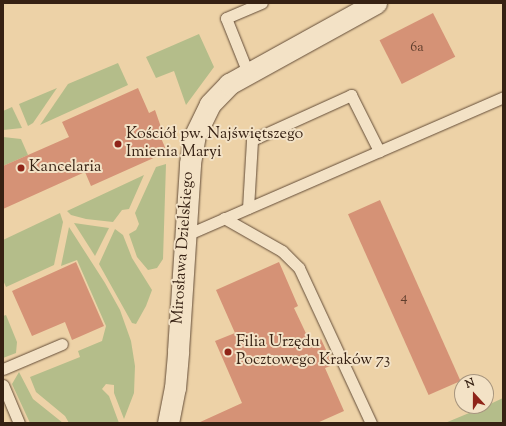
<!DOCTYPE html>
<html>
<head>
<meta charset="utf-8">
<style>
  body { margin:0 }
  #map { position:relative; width:506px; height:426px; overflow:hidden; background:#edd2a7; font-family:"Sorts Mill Goudy",serif }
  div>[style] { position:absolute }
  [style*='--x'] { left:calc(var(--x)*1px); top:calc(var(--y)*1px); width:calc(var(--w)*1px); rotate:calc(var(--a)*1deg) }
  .green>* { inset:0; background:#b4bd8a }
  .building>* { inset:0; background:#d59276; transform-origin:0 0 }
  .roads { filter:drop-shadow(0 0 1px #644d38) drop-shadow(0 0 1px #644d38) }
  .lane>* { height:11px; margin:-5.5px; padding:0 5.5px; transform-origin:5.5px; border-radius:5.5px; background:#f3e2c6 }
  .street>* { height:21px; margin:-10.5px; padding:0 10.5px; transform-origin:10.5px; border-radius:10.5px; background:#f3e2c6 }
  .dots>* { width:11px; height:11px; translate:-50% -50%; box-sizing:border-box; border:2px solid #f3e2c6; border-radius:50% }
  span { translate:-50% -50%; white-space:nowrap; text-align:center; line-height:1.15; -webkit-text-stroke:4px #f3e2c6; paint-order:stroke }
  .number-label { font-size:14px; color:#5e3d2c }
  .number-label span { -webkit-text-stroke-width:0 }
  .poi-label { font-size:16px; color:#362113 }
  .left { translate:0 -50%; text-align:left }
  .street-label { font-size:16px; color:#362113 }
  .frame { position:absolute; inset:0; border:4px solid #362113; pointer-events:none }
  .north { position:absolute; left:454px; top:374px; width:40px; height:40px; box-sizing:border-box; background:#f3e2c6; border:1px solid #a7957e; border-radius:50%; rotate:339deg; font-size:11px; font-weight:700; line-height:16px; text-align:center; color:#362113 }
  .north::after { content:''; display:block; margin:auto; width:14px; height:18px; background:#8f2418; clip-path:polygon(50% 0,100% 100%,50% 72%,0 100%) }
</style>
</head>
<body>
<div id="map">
  <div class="green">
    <div style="clip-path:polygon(199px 34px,214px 67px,186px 105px,174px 71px,156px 78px,146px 57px)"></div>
    <div style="clip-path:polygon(118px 63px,128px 85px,40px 125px,68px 84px)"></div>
    <div style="clip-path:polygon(57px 88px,33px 123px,28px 126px,19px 104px)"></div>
    <div style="clip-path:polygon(12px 107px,22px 128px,3px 130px,3px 111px)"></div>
    <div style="clip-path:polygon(3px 137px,21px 139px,28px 155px,3px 166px)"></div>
    <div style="clip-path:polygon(166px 164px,163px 259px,157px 268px,148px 270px,137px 257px,129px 234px,136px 230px,139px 224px,135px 213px,156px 167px)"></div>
    <div style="clip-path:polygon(144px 175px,129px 209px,122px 210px,113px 222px,86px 219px,71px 215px,67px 211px)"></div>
    <div style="clip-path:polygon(60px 213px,63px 222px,54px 265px,6px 287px,3px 280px,3px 240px)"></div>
    <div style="clip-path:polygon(74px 223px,109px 228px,95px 256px)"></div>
    <div style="clip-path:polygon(69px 227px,105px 283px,120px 310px,131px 341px,135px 366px,134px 393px,124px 419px,114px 393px,114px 385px,106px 384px,102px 389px,109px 396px,119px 423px,69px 423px,65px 416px,36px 392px,30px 377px,80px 357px,78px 351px,102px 341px,106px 326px,77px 260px,61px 266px)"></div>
    <div style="clip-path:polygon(115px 229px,123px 235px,132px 258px,152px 290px,146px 306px,136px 324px,132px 323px,99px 264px)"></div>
    <div style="clip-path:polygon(6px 315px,17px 342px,16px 353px,3px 358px,3px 316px)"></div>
    <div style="clip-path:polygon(19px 372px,33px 399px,63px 423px,30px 423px,12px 384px)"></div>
    <div style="clip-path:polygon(503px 398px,503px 423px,445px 423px,486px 406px)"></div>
  </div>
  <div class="building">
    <div style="left:433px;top:13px;width:49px;height:60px;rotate:63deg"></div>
    <div style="clip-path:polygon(138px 88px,149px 113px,155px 110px,162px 130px,161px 138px,167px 152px,91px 186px,85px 172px,3px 209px,3px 166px,69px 137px,62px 122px)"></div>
    <div style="left:380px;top:200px;width:198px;height:35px;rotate:66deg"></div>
    <div style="clip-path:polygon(76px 262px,104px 326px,72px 340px,65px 322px,32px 336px,12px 291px)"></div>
    <div style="clip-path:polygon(279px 262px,298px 306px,294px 308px,311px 344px,321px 339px,333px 365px,325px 368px,344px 411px,317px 423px,198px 423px,242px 403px,215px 341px,235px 333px,216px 290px)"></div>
  </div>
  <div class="roads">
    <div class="lane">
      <div style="--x:248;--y:73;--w:59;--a:-111.8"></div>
      <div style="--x:226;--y:18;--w:39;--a:-23"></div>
      <div style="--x:248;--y:208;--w:68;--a:-86.6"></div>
      <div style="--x:252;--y:140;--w:109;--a:-24.4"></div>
      <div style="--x:351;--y:95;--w:63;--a:63.4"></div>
      <div style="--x:224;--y:218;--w:67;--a:29.6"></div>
      <div style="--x:282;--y:251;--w:24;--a:45"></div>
      <div style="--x:299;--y:268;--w:171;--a:65.1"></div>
      <div style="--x:184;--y:236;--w:348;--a:-23.5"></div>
      <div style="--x:3;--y:369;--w:64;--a:-23"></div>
      <div style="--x:3;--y:385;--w:41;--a:67.2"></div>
    </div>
    <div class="street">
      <div style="--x:168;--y:423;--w:36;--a:-79"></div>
      <div style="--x:175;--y:388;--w:37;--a:-85"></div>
      <div style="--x:178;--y:351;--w:188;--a:-86.3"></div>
      <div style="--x:190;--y:163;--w:28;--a:-80"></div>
      <div style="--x:195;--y:135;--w:34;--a:-64"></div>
      <div style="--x:210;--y:104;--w:28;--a:-46"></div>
      <div style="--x:229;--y:84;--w:168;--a:-28.9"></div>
    </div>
  </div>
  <div class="dots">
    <div style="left:118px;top:144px;background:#8f2418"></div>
    <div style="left:21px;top:168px;background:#8f2418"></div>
    <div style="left:228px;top:352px;background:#8f2418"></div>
  </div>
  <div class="number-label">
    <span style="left:417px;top:48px">6a</span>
    <span style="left:404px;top:298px">4</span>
  </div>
  <div class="poi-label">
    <span class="left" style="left:126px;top:144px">Kościół pw. Najświętszego<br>Imienia Maryi</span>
    <span class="left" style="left:29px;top:168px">Kancelaria</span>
    <span class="left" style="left:236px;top:352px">Filia Urzędu<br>Pocztowego Kraków 73</span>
  </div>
  <div class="street-label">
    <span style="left:184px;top:248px;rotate:-86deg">Mirosława Dzielskiego</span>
  </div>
  <div class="frame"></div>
  <div class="north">N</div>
</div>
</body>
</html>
